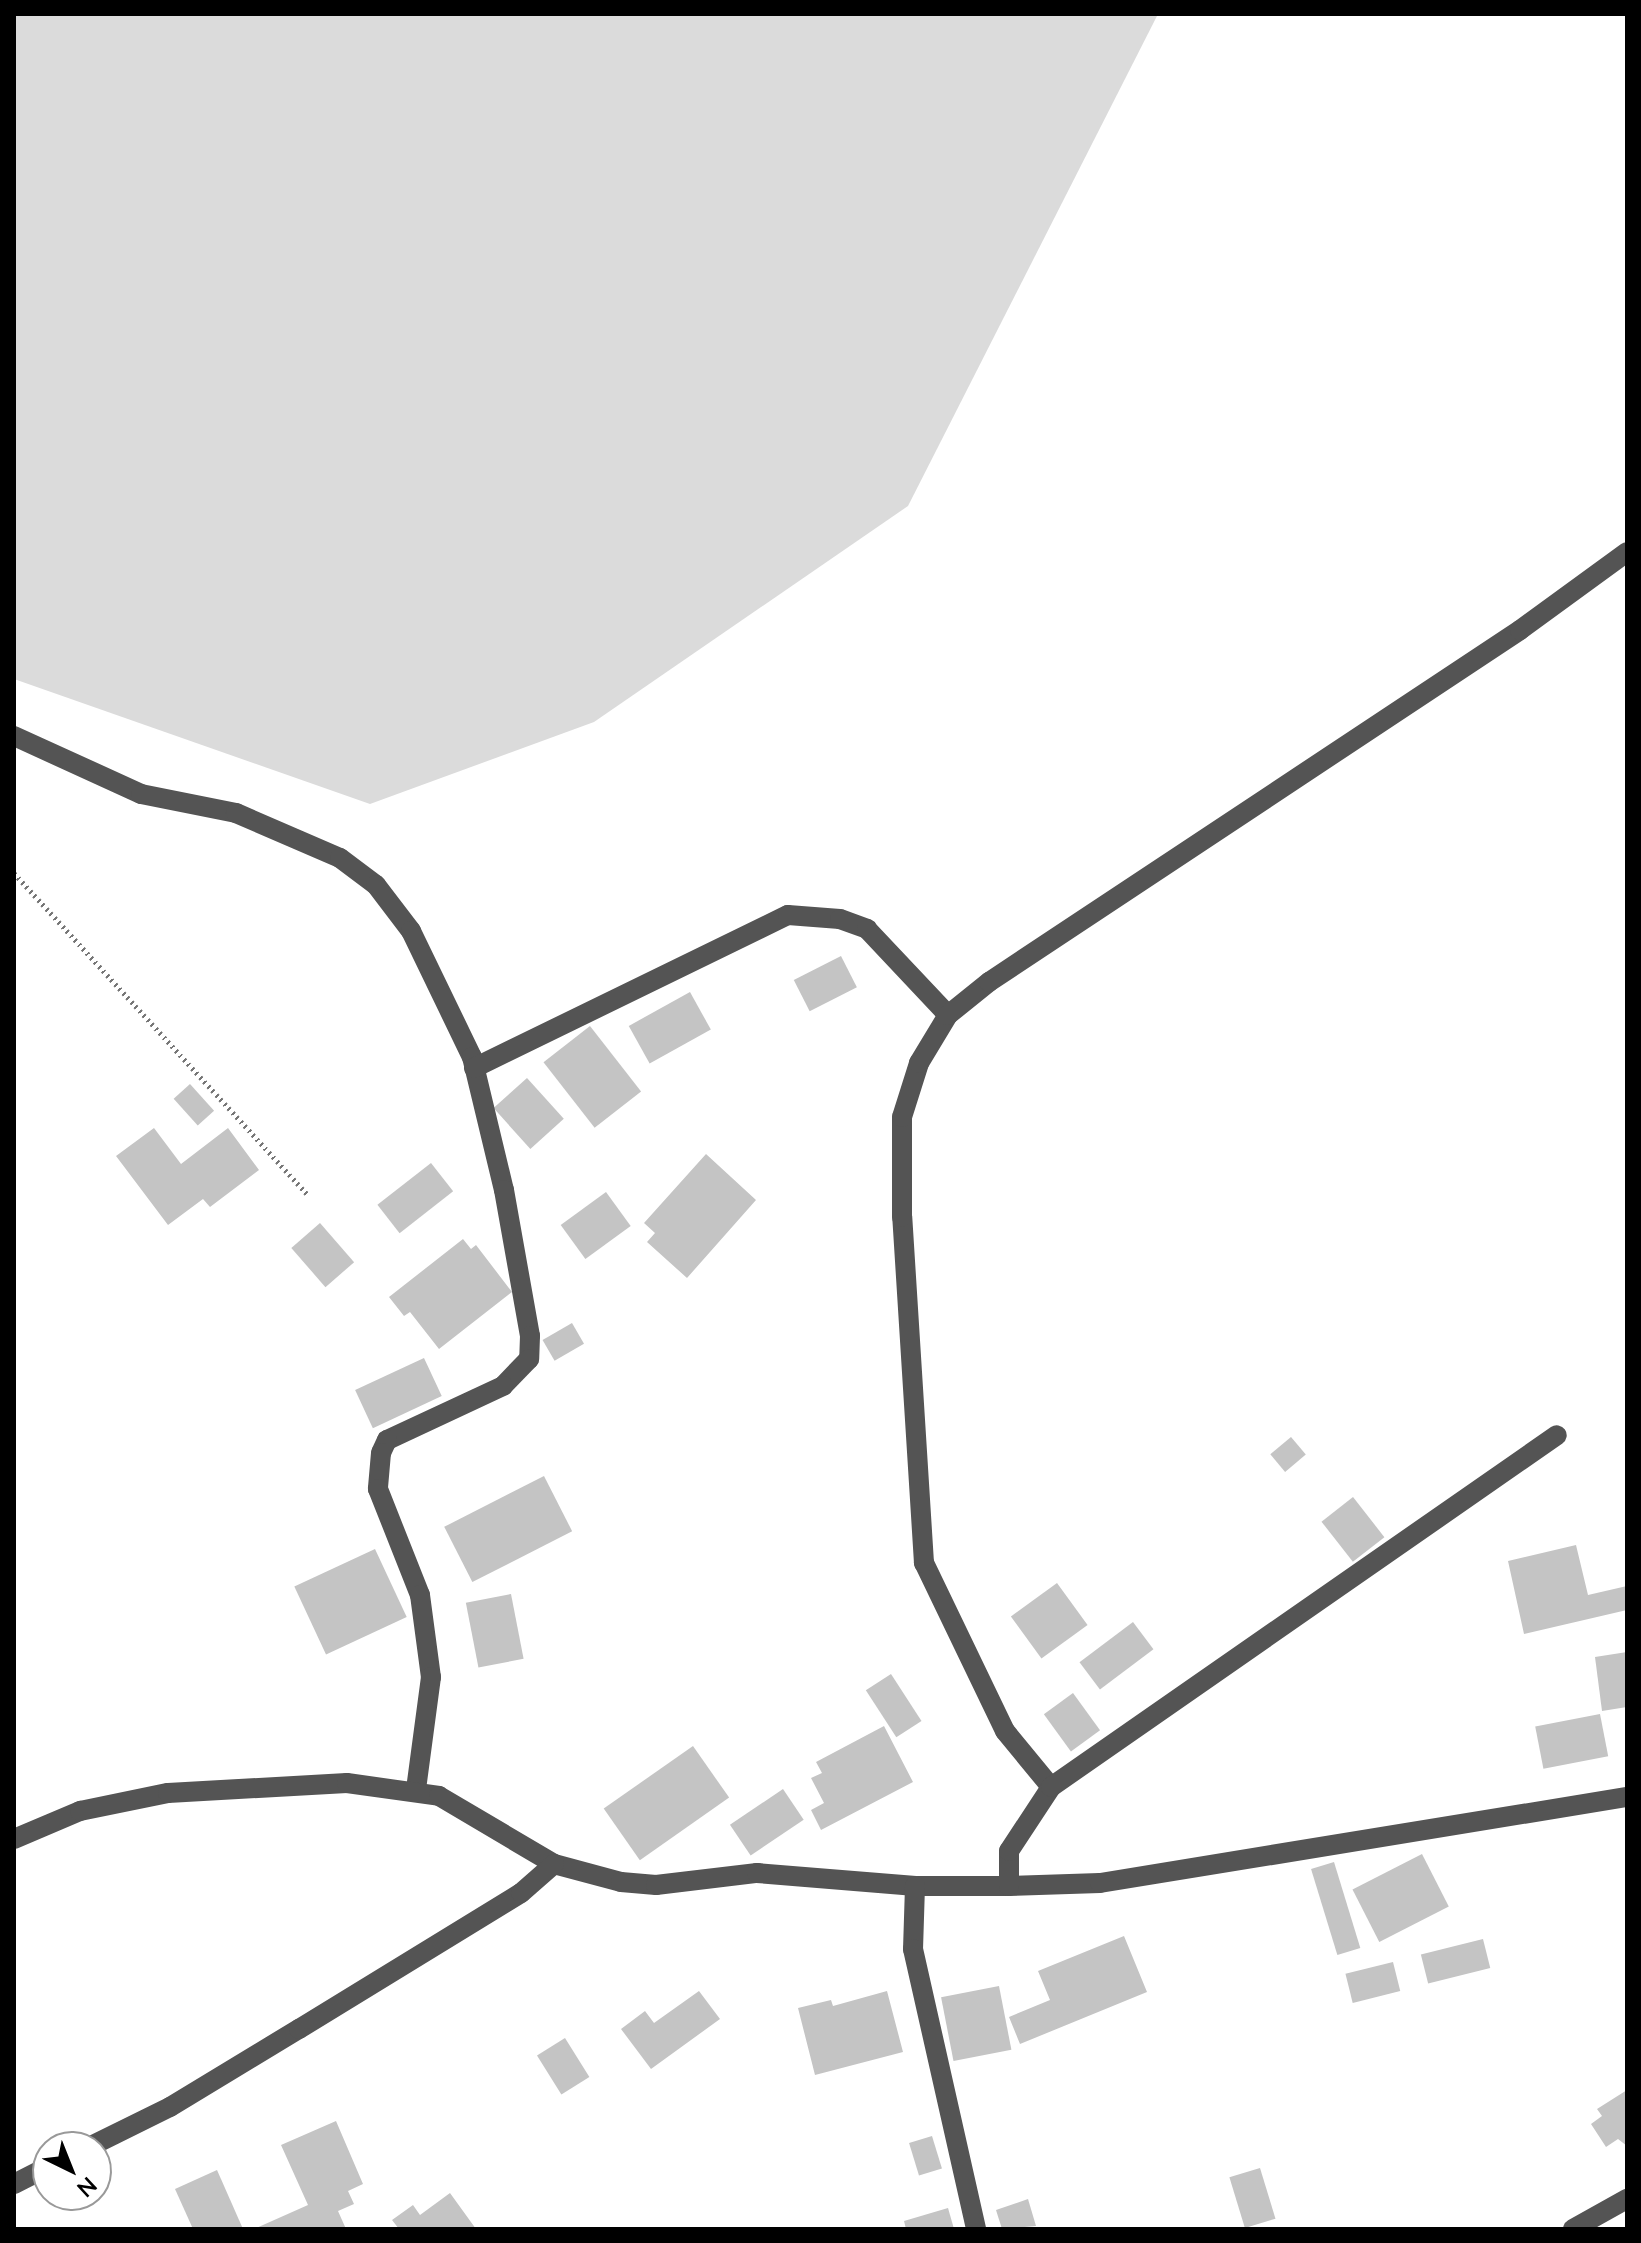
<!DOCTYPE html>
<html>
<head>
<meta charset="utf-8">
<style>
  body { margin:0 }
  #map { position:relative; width:1641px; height:2243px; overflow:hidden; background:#fff; font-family:Lato,sans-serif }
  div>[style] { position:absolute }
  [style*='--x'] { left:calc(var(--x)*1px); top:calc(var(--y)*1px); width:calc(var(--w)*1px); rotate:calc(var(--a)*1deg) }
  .green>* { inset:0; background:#dbdbdb }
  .building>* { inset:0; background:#c4c4c4; transform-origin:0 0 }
  .path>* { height:5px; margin-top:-2.5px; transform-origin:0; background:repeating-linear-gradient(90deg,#767676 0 2px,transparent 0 6px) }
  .minor>* { height:20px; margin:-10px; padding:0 10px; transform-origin:10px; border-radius:10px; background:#545454 }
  span { translate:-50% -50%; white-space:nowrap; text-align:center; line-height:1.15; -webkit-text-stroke:6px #fff; paint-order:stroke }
  .frame { position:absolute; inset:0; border:16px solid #000; pointer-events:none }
  .north { position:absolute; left:32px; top:2131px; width:80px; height:80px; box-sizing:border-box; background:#fff; border:2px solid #999; border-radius:50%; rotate:137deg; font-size:22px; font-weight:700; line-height:32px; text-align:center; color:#000 }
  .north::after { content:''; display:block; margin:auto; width:28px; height:36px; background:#000; clip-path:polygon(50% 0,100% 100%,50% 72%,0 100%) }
</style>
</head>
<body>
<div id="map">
  <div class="green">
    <div style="clip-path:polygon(14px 14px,1158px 14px,908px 506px,594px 722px,370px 804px,14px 679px)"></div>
  </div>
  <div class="building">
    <div style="left:841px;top:956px;width:35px;height:53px;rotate:63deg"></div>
    <div style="left:690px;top:992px;width:43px;height:70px;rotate:61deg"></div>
    <div style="left:590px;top:1026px;width:83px;height:59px;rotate:52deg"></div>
    <div style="left:527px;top:1078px;width:55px;height:45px;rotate:48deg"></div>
    <div style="left:190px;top:1084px;width:36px;height:22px;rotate:48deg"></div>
    <div style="clip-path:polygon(154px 1128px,181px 1164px,228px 1128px,259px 1170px,210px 1207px,203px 1199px,168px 1225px,116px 1156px)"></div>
    <div style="clip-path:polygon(706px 1154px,756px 1200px,687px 1278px,647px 1242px,655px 1233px,644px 1223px)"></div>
    <div style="left:431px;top:1163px;width:36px;height:68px;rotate:52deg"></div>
    <div style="left:606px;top:1192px;width:42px;height:56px;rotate:54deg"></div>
    <div style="left:320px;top:1223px;width:52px;height:38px;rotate:49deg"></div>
    <div style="clip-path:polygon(463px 1239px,471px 1249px,476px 1245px,512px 1292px,439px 1349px,410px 1312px,404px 1316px,389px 1297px)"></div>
    <div style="left:572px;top:1323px;width:24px;height:34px;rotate:60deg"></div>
    <div style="left:424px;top:1358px;width:42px;height:76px;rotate:65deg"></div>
    <div style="left:1291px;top:1437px;width:23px;height:27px;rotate:50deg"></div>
    <div style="left:544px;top:1476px;width:62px;height:112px;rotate:63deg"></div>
    <div style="left:1353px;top:1497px;width:51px;height:40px;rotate:52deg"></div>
    <div style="clip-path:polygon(1576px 1545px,1588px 1595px,1627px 1586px,1627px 1610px,1524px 1634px,1508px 1561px)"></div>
    <div style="left:375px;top:1549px;width:75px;height:89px;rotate:65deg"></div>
    <div style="left:1057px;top:1583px;width:52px;height:57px;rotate:54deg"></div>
    <div style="left:511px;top:1594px;width:66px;height:46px;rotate:79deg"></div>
    <div style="left:1133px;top:1622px;width:34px;height:67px;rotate:53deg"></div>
    <div style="clip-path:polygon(1627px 1652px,1627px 1707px,1602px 1711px,1595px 1657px)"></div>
    <div style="left:891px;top:1674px;width:56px;height:30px;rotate:57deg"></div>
    <div style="left:1073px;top:1693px;width:46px;height:36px;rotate:54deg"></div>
    <div style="left:1600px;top:1714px;width:43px;height:66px;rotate:79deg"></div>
    <div style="clip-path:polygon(884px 1726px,913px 1782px,821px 1830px,811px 1810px,824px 1803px,811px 1778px,822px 1773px,816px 1762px)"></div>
    <div style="left:693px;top:1746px;width:63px;height:109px;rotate:55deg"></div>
    <div style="left:783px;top:1789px;width:37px;height:64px;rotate:56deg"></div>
    <div style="left:1422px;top:1854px;width:59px;height:78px;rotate:63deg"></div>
    <div style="left:1334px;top:1862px;width:90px;height:24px;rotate:73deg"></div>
    <div style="clip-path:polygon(1124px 1936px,1147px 1992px,1020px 2044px,1009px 2017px,1050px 2000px,1038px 1971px)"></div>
    <div style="left:1483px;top:1939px;width:30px;height:64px;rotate:76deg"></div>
    <div style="left:1393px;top:1962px;width:30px;height:49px;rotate:76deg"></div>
    <div style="left:999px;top:1986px;width:65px;height:59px;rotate:79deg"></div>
    <div style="clip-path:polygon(699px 1991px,720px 2019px,651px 2069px,621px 2029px,645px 2011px,654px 2023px)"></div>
    <div style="clip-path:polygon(887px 1991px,903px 2052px,815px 2075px,798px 2008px,831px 2000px,833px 2006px)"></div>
    <div style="left:565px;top:2038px;width:46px;height:33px;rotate:58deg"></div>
    <div style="clip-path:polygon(1627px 2090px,1627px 2146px,1618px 2139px,1606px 2147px,1591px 2124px,1602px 2116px,1597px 2109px)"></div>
    <div style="clip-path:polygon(336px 2121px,363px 2184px,348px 2191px,354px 2204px,338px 2211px,346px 2229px,254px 2229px,308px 2205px,281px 2145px)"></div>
    <div style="left:932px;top:2136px;width:34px;height:24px;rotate:73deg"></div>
    <div style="left:1260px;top:2168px;width:53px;height:32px;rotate:73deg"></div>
    <div style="clip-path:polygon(217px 2170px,243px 2229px,193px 2229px,175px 2189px)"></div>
    <div style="clip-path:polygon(450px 2193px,476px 2229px,399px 2229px,392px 2220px,413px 2205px,420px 2215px)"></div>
    <div style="clip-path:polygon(1028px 2199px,1036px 2226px,1002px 2229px,996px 2210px)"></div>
    <div style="clip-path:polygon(948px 2208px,954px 2229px,906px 2229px,904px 2221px)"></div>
  </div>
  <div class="path">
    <div style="--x:14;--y:873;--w:435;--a:47.6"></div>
  </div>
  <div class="minor">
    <div style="--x:14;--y:736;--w:140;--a:24.5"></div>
    <div style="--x:141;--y:794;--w:97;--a:11.3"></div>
    <div style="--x:236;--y:813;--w:113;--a:23.4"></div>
    <div style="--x:340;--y:858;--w:45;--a:36.9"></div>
    <div style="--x:376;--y:885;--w:58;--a:52.7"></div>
    <div style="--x:411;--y:931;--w:140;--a:64.2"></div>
    <div style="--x:472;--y:1057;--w:137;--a:76.5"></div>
    <div style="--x:504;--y:1190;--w:148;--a:79.9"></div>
    <div style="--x:530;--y:1336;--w:23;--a:92"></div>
    <div style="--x:529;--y:1359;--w:37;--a:134"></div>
    <div style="--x:503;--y:1386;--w:128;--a:155"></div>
    <div style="--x:387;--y:1440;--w:14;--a:115"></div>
    <div style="--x:381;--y:1453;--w:36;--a:95"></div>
    <div style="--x:378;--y:1489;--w:114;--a:68.4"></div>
    <div style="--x:420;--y:1595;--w:83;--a:82.4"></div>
    <div style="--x:431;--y:1677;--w:114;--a:97.6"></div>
    <div style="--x:474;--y:1068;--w:349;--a:-26"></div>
    <div style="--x:788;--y:915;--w:52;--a:4.4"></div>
    <div style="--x:840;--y:919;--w:29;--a:20"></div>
    <div style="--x:867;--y:929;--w:118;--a:46.7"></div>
    <div style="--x:1051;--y:1787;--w:72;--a:-129.4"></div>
    <div style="--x:1005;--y:1731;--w:187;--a:-115.7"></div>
    <div style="--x:924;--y:1563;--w:347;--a:-93.6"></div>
    <div style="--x:902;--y:1217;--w:100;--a:-90"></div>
    <div style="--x:902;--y:1117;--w:57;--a:-72.5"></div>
    <div style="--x:919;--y:1063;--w:56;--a:-58.9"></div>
    <div style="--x:948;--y:1015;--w:53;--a:-38.8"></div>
    <div style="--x:989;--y:982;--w:637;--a:-33.54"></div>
    <div style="--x:1520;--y:630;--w:132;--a:-36.1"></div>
    <div style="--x:14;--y:1839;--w:72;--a:-23"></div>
    <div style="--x:80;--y:1811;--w:90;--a:-11.6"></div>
    <div style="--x:168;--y:1793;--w:179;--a:-3.2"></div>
    <div style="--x:347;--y:1783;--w:93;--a:8"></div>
    <div style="--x:439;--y:1796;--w:134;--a:30.6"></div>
    <div style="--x:554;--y:1864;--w:69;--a:15"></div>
    <div style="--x:621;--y:1882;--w:35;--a:5"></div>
    <div style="--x:656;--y:1885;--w:102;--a:-6.8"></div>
    <div style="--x:757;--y:1873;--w:159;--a:4.7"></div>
    <div style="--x:915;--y:1886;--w:94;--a:0"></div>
    <div style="--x:1009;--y:1886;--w:91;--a:-1.9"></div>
    <div style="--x:1100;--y:1883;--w:534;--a:-9.27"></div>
    <div style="--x:915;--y:1886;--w:63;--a:91.8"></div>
    <div style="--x:913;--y:1949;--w:287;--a:77.3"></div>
    <div style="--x:1009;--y:1886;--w:35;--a:-90"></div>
    <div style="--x:1009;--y:1851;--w:77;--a:-56.7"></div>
    <div style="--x:1051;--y:1787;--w:616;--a:-34.82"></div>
    <div style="--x:89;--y:2147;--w:90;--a:-26.3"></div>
    <div style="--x:170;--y:2107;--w:151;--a:-31.2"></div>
    <div style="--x:299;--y:2029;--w:260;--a:-31.5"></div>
    <div style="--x:521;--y:1893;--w:44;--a:-41.3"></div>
    <div style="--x:14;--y:2184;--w:38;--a:-27"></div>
    <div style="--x:1573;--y:2229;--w:62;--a:-29.1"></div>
  </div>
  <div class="frame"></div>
  <div class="north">N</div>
</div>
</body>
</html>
